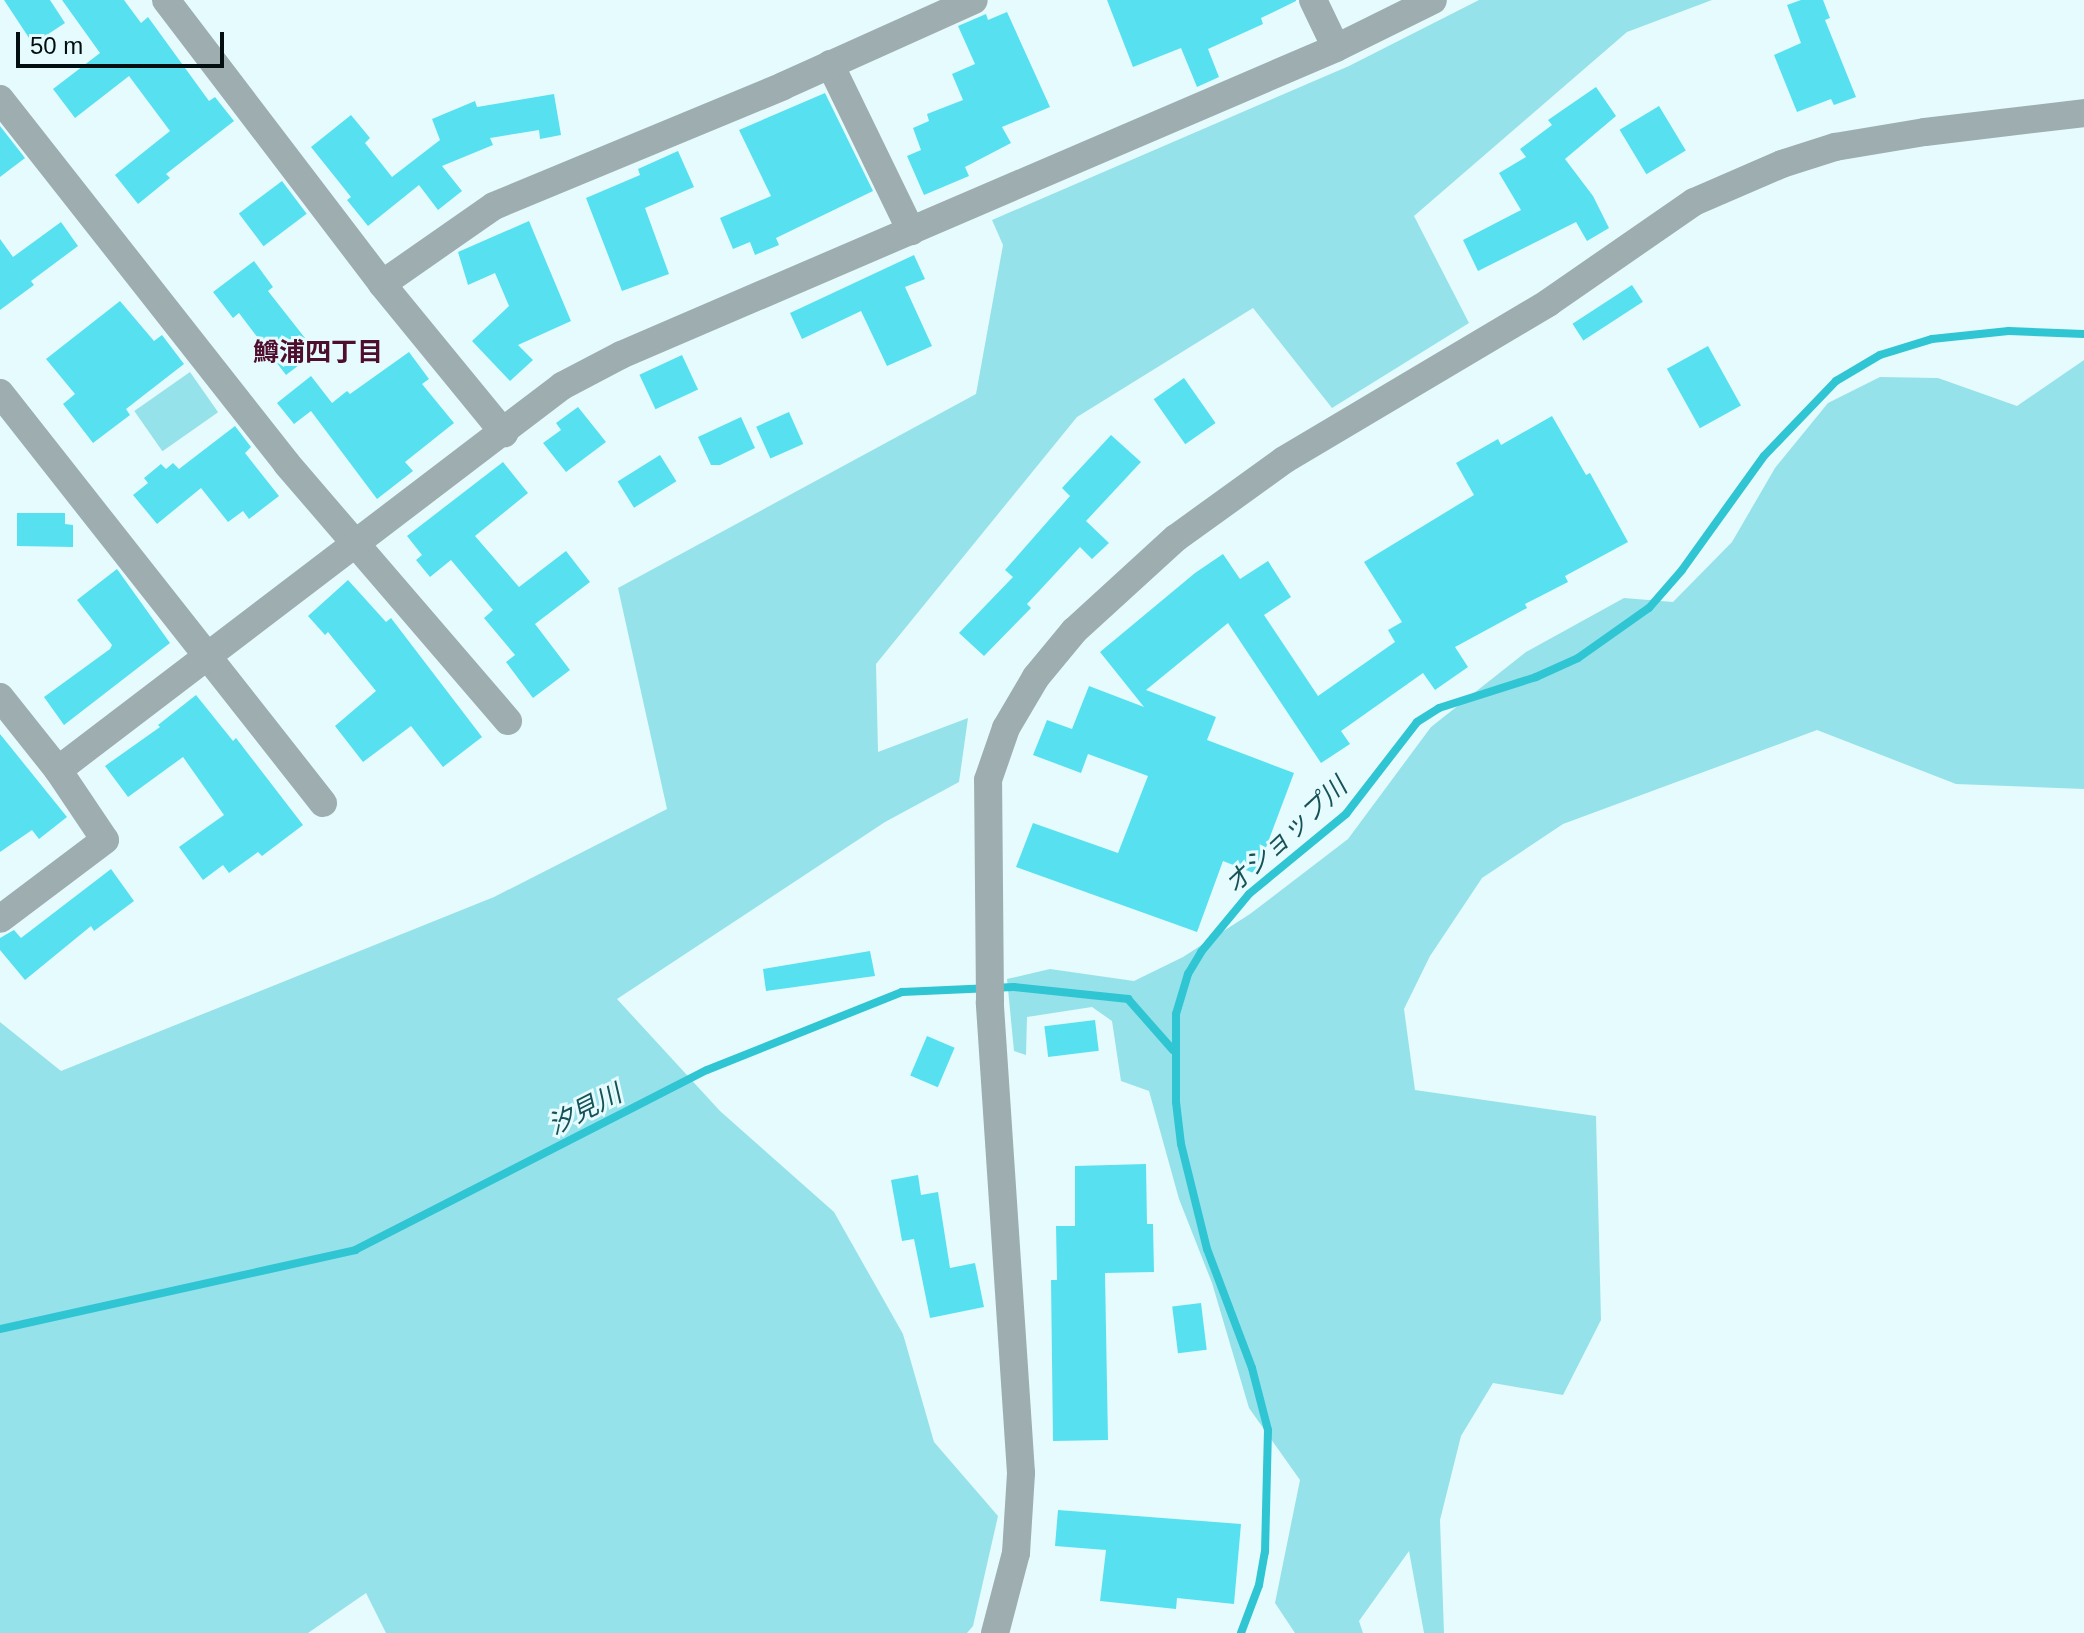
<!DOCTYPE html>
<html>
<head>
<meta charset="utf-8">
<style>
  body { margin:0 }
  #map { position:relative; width:2084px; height:1633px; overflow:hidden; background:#e6fbfd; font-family:Helvetica,"Noto Sans JP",sans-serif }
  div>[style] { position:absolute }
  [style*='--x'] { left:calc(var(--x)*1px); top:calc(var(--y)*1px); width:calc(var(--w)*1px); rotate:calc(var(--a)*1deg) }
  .green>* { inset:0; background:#96e2ea; transform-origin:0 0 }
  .stream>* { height:8px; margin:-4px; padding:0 4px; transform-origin:4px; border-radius:4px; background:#30c5d3 }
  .building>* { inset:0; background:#57e1f0; transform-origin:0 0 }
  .minor>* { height:28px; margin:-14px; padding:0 14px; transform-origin:14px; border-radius:14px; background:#9eadaf }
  span { translate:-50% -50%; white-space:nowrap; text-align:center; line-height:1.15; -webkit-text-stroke:6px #e6fbfd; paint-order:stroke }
  .neighbourhood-label { font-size:26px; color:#4e0e2e; font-weight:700 }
  .water-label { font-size:26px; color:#175258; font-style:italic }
  .scale { position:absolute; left:16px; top:32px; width:208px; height:36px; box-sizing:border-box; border:4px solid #030e10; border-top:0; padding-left:10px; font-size:24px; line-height:28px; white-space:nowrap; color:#030e10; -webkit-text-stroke:6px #e6fbfd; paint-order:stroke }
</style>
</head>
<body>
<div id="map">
  <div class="green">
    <div style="clip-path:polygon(1479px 0,1712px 0,1627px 32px,1414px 216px,1469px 323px,1332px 408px,1253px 308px,1077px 417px,876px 664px,878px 752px,968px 718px,959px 782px,885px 822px,617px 999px,720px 1111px,834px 1212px,903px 1334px,934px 1442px,998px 1516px,973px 1626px,967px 1633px,386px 1633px,366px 1593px,308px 1633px,0 1633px,0 1022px,61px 1071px,494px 897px,667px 809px,618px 588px,976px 394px,1003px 245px,992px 220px,1349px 66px)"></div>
    <div style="clip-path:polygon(2084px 360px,2084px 789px,1956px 784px,1817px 730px,1563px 824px,1482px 878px,1430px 956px,1404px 1009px,1415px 1090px,1596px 1116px,1601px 1320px,1563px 1395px,1493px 1383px,1461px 1436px,1440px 1520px,1444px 1633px,1424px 1633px,1409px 1551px,1359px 1621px,1363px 1633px,1295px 1633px,1275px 1603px,1300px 1480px,1249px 1408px,1212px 1283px,1179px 1199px,1149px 1091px,1121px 1081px,1112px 1021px,1092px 1007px,1027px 1017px,1026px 1055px,1014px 1051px,1007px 979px,1050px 969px,1134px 981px,1183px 957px,1250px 914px,1348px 839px,1431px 727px,1526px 652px,1624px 598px,1673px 602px,1732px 542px,1775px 468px,1828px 403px,1880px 377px,1938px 378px,2017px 406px)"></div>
    <div style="left:190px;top:372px;width:49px;height:68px;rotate:55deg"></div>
  </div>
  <div class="stream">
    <div style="--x:0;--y:1329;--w:364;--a:-12.5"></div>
    <div style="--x:355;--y:1250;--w:395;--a:-27.1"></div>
    <div style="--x:707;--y:1070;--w:210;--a:-21.8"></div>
    <div style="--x:902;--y:992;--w:112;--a:-2.6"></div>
    <div style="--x:1014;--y:987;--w:115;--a:6"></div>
    <div style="--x:1128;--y:999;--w:68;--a:48.6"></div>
    <div style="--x:1241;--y:1633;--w:51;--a:-69.4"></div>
    <div style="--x:1259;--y:1585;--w:34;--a:-80"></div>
    <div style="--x:1265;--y:1552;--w:122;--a:-88.6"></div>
    <div style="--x:1268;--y:1430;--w:64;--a:-104.5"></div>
    <div style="--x:1252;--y:1368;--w:127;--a:-110.7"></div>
    <div style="--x:1207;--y:1249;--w:108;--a:-103.9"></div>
    <div style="--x:1181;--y:1144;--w:42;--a:-96.8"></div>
    <div style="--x:1176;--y:1102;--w:88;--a:-90"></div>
    <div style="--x:1176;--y:1014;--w:42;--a:-73.3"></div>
    <div style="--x:1188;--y:974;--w:26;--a:-59"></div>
    <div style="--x:1201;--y:952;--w:75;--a:-50.4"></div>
    <div style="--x:1249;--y:894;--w:126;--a:-39.5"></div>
    <div style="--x:1346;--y:814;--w:116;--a:-52.3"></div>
    <div style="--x:1417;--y:722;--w:26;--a:-32"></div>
    <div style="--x:1439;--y:708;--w:102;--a:-17.7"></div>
    <div style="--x:1536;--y:677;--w:46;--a:-24.3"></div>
    <div style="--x:1578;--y:658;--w:87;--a:-35.2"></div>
    <div style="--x:1649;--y:608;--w:50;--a:-49"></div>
    <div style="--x:1682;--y:570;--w:140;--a:-54.3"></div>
    <div style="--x:1764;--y:456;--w:104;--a:-46.2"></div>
    <div style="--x:1836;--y:381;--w:51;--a:-30.6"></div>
    <div style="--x:1880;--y:355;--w:54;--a:-17.1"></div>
    <div style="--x:1932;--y:339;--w:77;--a:-5.9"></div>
    <div style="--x:2009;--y:331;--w:75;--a:2.3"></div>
  </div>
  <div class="building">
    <div style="clip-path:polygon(4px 0,50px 0,65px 23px,33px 44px)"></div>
    <div style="clip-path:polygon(62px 0,124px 0,141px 23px,148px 17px,209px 101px,215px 97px,234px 121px,166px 174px,170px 178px,138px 204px,115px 175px,170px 131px,129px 76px,75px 118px,53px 89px,100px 53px)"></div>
    <div style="clip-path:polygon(1107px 0,1296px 0,1296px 1px,1261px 18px,1263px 24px,1208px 49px,1219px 77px,1197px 87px,1181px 48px,1133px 67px)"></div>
    <div style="clip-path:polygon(1801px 0,1823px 0,1830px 18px,1825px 20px,1856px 97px,1834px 105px,1831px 99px,1797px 112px,1774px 55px,1801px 43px,1787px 5px)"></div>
    <div style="clip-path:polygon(1007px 12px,1050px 107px,1002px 127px,1011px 143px,965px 167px,969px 176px,924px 195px,907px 156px,921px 150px,913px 128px,929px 121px,927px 114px,963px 100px,952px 74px,975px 64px,958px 26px,986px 14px,988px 20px)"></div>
    <div style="clip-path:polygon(1596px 87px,1616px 116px,1565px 159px,1593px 196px,1609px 228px,1587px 241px,1576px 222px,1478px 271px,1463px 240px,1521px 210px,1499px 173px,1526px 157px,1520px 149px,1552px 125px,1548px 120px)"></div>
    <div style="clip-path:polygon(825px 93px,873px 191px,776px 238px,779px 245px,755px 255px,750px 242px,733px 249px,720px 218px,771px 196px,739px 130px)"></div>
    <div style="clip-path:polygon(554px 94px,561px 135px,540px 139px,539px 130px,490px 138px,493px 145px,442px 166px,462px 191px,438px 210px,419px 185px,368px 226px,347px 200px,351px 197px,311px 147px,351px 115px,370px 138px,365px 143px,392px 177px,440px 140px,432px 119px,475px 101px,477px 107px)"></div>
    <div style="left:1659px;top:106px;width:52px;height:46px;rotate:59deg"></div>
    <div style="clip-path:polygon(0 126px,25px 158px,0 177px)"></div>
    <div style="clip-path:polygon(678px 151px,694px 187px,645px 208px,669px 274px,622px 291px,586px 198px,640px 175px,638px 169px)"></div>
    <div style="left:282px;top:181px;width:41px;height:54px;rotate:53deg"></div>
    <div style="clip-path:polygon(529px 221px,571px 321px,518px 345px,533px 360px,510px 381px,472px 341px,509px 306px,495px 273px,468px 285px,458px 252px)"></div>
    <div style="clip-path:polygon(61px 222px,78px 246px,31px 281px,34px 285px,0 310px,0 239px,13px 257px)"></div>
    <div style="clip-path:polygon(914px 255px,925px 279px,905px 287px,932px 346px,887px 366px,861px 311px,802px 339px,790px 313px)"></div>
    <div style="clip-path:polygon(254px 261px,273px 287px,268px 291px,316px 352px,286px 375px,239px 313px,233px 318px,213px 292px)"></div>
    <div style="left:1632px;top:285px;width:20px;height:71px;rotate:57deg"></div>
    <div style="clip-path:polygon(120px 301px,154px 341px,162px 335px,184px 364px,126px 409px,130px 415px,93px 443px,63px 404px,75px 394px,46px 359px)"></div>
    <div style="left:1708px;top:346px;width:68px;height:47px;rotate:61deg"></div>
    <div style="clip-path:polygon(409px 352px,429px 379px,422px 384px,454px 423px,405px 462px,413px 471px,377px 499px,311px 411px,294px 424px,277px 403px,311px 376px,332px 403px,347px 391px,350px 394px)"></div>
    <div style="left:682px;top:355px;width:38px;height:47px;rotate:65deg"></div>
    <div style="left:1184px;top:378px;width:55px;height:37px;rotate:55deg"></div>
    <div style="clip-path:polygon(578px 407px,606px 442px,566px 472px,543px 443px,561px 430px,556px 423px)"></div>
    <div style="left:789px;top:412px;width:35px;height:36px;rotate:66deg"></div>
    <div style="clip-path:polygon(1552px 416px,1586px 475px,1590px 473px,1628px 542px,1565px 576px,1568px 582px,1525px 604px,1527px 608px,1455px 647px,1468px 667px,1435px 690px,1423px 673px,1341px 731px,1350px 744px,1321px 763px,1228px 623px,1146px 690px,1216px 717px,1207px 740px,1294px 773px,1256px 874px,1223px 861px,1197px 932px,1016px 867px,1033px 823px,1118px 853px,1148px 776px,1088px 754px,1081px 773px,1033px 755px,1047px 720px,1072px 729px,1089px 686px,1144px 707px,1100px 652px,1195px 573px,1223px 554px,1240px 579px,1268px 561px,1291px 597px,1264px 615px,1318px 696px,1395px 642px,1388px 630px,1402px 622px,1364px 562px,1474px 495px,1456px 463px,1498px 439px,1501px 445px)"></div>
    <div style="clip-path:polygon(741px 417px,755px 448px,720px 465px,711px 465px,698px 437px)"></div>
    <div style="clip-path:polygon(235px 426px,251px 447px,245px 453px,279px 496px,249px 519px,243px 511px,228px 522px,201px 488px,157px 524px,133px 495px,148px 483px,144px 478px,161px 464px,166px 469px,173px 463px,179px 469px)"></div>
    <div style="clip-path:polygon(1111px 435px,1141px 462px,1086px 521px,1109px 543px,1092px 559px,1080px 547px,1027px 604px,1031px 608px,984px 656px,959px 633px,1013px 577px,1005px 570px,1070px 496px,1062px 488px)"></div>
    <div style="left:660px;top:455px;width:31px;height:50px;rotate:58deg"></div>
    <div style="clip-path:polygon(503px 462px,528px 493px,475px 536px,519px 587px,566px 551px,590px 582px,535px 624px,570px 670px,533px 698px,506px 662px,515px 655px,484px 618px,493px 610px,451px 560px,430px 577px,416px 560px,422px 555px,407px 536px)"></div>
    <div style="clip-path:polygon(17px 513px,65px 513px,65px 524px,73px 525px,73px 547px,17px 546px)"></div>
    <div style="clip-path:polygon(117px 569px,170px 643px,64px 725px,44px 697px,110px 649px,112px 645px,77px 600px)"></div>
    <div style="clip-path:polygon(348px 580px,386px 622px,391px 618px,482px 737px,443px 767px,411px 726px,363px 762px,335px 726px,376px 691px,328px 632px,325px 635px,308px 616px)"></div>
    <div style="clip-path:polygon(196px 695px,233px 741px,236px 738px,303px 825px,262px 856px,258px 852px,229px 873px,223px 865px,203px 880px,179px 847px,224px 815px,183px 757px,128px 797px,105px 766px,160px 727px,158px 725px)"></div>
    <div style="clip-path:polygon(0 734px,67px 817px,39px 839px,32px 830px,0 852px)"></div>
    <div style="clip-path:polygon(111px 869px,134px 901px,94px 931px,91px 926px,25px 980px,0 950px,0 938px,14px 930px,21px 938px)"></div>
    <div style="clip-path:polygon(870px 951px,875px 976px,766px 991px,763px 969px)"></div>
    <div style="left:1095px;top:1020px;width:31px;height:51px;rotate:83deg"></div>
    <div style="left:927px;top:1036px;width:30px;height:43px;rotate:23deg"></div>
    <div style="clip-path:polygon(1146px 1164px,1147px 1224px,1153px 1224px,1154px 1272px,1105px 1273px,1108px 1440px,1053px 1441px,1051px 1280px,1057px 1280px,1056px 1226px,1075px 1226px,1075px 1166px)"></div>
    <div style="clip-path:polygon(918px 1175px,921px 1195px,938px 1192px,950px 1268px,975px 1263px,984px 1307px,930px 1318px,914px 1239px,902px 1241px,891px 1180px)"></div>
    <div style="left:1201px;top:1303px;width:47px;height:29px;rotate:83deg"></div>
    <div style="clip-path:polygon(1058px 1510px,1241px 1524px,1234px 1604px,1177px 1598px,1176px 1609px,1100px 1601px,1106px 1550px,1055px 1546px)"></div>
  </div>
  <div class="minor">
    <div style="--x:166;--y:0;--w:357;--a:52.7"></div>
    <div style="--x:382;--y:284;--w:193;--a:50.7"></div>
    <div style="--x:1313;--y:0;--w:53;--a:64.4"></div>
    <div style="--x:830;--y:64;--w:186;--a:64.1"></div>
    <div style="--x:0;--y:99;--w:464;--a:51.8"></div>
    <div style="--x:287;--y:464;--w:339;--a:49.3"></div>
    <div style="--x:382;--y:284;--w:136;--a:-34.9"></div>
    <div style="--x:494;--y:206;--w:313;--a:-22.5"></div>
    <div style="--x:783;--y:86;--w:209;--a:-24.2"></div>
    <div style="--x:0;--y:393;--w:522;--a:51.77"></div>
    <div style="--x:0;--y:697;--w:93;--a:51.5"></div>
    <div style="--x:58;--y:770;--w:84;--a:56.1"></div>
    <div style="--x:105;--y:840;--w:131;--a:143"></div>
    <div style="--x:58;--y:770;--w:634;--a:-37.3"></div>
    <div style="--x:562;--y:386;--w:67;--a:-27.7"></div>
    <div style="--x:621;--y:355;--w:778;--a:-23.24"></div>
    <div style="--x:1336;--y:48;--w:108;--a:-26.3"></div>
    <div style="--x:995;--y:1633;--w:83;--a:-75.3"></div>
    <div style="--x:1016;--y:1553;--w:80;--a:-86.4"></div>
    <div style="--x:1021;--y:1473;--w:472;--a:-93.8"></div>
    <div style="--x:990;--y:1002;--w:222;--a:-90.5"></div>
    <div style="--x:988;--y:780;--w:55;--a:-70.9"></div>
    <div style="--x:1006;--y:728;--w:59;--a:-59.5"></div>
    <div style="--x:1036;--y:677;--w:60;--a:-50.4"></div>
    <div style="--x:1074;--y:631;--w:138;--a:-42.4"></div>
    <div style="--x:1176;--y:538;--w:133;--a:-35.8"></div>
    <div style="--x:1284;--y:460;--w:307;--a:-30.7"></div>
    <div style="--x:1548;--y:303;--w:178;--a:-34.7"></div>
    <div style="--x:1694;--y:202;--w:96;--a:-23.4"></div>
    <div style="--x:1782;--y:164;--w:56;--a:-17.8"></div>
    <div style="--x:1835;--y:147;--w:91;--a:-9.5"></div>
    <div style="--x:1925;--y:132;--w:160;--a:-6.8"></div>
  </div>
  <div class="neighbourhood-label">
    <span style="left:318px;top:353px">鱒浦四丁目</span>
  </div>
  <div class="water-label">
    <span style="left:1286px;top:836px;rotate:-43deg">オショップ川</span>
    <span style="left:585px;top:1110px;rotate:-27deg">汐見川</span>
  </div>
  <div class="scale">50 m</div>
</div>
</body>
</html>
